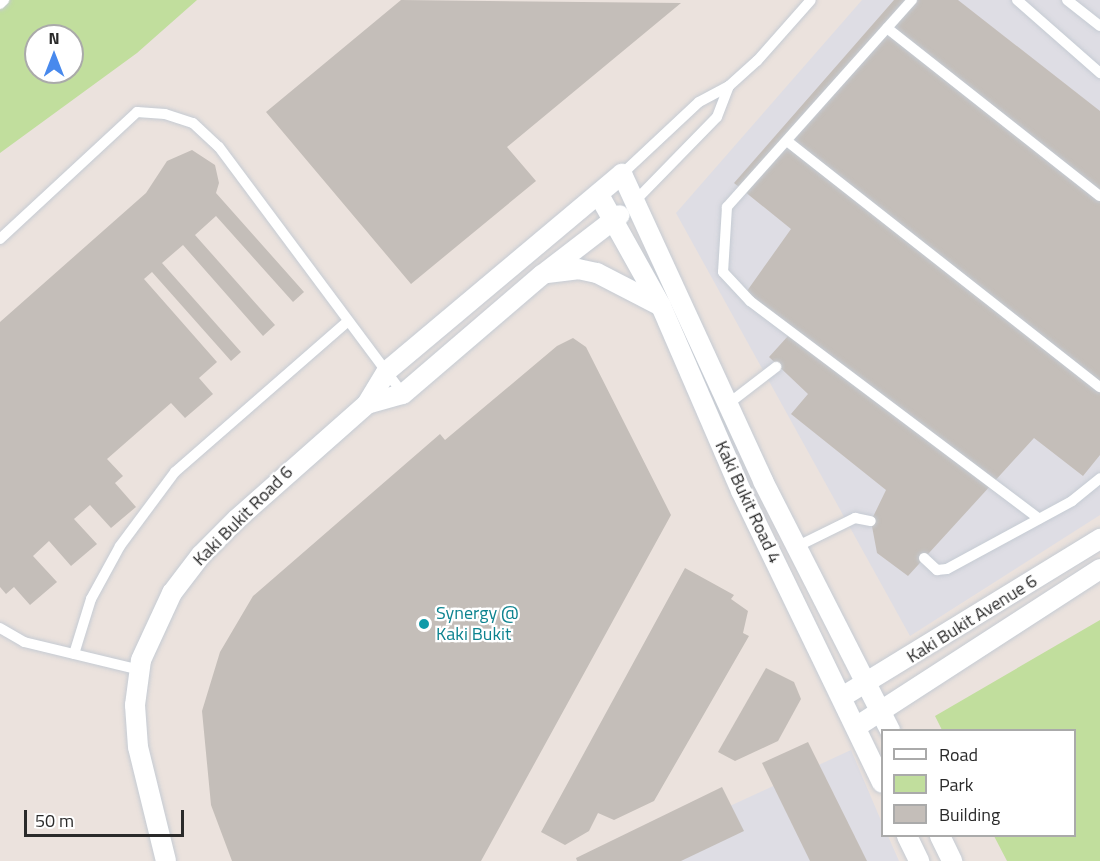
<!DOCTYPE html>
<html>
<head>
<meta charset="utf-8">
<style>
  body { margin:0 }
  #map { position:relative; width:1100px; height:861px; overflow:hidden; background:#ebe2dd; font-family:"Titillium Web",sans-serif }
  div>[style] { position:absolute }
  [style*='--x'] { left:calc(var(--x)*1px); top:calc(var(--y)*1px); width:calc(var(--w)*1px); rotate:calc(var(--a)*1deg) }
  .industrial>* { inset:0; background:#dedde4 }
  .green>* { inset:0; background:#c1de9d }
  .building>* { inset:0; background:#c4beb9 }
  .roads { filter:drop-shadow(0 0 2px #c5cbd3) drop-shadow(0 0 2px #c5cbd3) }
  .service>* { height:10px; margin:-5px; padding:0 5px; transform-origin:5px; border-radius:5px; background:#fff }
  .minor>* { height:20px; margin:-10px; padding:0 10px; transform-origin:10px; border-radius:10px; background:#fff }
  .dots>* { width:16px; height:16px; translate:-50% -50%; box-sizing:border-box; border:3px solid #fff; border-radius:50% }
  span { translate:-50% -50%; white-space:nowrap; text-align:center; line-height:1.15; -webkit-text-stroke:4.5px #fff; paint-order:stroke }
  .street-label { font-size:18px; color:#2a2a2a }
  .culture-label { font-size:18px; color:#0d838f }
  .left { translate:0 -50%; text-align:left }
  .legend { position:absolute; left:881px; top:729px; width:195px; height:108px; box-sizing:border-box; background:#fff; border:2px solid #aaa; margin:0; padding:8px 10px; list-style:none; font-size:18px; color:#2a2a2a }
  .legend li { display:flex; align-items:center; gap:12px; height:30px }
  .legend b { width:30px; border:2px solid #aaa }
  .north { position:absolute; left:24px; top:24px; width:60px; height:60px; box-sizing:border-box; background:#fff; border:2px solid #aaa; border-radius:50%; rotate:0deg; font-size:16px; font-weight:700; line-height:24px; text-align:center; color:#2a2a2a }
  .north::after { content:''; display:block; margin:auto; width:21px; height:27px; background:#4889ed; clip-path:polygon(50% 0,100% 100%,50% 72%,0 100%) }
  .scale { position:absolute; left:24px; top:810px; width:160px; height:27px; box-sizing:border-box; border:3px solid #2a2a2a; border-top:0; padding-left:8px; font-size:18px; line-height:21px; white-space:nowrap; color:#2a2a2a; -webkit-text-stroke:4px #fff; paint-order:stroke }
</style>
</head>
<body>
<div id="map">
  <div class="industrial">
    <div style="clip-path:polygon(862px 0,1100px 0,1100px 515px,910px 636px,676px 213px)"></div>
    <div style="clip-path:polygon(851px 750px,882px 823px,882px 836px,888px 836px,899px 861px,611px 861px)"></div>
  </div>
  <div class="green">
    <div style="clip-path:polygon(evenodd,0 0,197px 0,137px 53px,0 153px,0 0,36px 36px,72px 36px,72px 72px,36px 72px,36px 36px)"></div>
    <div style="clip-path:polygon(1100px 620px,1100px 861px,1007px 861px,994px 836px,1074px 836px,1074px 730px,942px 730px,935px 716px)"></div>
  </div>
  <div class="building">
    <div style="clip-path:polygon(401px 0,681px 3px,507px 147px,536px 181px,411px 284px,266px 112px)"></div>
    <div style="clip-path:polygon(894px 0,958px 0,1100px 111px,1100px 455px,1083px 476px,1034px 438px,908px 576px,877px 553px,871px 521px,886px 490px,791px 414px,808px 394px,769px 357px,788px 336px,742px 298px,791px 229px,734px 183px)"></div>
    <div style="clip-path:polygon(192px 150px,215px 165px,219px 183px,216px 193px,304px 292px,293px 302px,216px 216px,195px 235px,275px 325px,263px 336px,183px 245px,162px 263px,241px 352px,231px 361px,152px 272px,144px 279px,217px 362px,199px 378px,213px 394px,185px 418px,171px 403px,107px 459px,123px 476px,115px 483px,136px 507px,111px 528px,90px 505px,74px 519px,97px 544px,71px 566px,49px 541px,33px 556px,57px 582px,30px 605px,14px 587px,6px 594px,0 587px,0 322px,146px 193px,167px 161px)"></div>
    <div style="clip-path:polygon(573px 338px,586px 347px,671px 515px,481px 861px,232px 861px,211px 805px,202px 711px,220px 652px,253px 596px,440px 434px,445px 440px,557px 346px)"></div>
    <div style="clip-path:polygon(685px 568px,734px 595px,731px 599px,748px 611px,743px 633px,749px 636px,654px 801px,614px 820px,598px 813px,589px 831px,565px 845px,541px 832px)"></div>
    <div style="clip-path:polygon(766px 668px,794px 682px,801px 699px,778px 741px,735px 761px,718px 752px)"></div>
    <div style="clip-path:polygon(808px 742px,867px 861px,810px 861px,762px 763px)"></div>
    <div style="clip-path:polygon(722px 787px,744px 831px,681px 861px,577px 861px,576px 858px)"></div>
  </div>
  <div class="roads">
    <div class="service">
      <div style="--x:912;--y:0;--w:278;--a:131.8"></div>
      <div style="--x:727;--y:207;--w:65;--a:93.5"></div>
      <div style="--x:723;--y:272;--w:40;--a:47"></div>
      <div style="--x:750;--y:301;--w:362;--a:37"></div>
      <div style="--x:1017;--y:0;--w:111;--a:41.3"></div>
      <div style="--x:1067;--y:0;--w:42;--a:38.2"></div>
      <div style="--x:0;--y:4;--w:6;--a:-45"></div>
      <div style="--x:887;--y:28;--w:271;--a:38.3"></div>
      <div style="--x:787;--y:141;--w:398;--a:38.2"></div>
      <div style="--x:622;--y:174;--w:105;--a:-43.1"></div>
      <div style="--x:699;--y:102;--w:34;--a:-28"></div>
      <div style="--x:729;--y:86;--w:38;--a:-42"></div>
      <div style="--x:757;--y:61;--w:81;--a:-48.5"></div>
      <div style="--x:635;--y:201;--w:117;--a:-45.7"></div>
      <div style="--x:717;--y:117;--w:33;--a:-69"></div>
      <div style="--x:0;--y:239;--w:187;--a:-42.8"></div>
      <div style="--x:137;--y:112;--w:28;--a:4"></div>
      <div style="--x:165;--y:114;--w:29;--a:18"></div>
      <div style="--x:193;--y:123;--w:35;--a:43"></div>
      <div style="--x:219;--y:147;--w:308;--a:53.3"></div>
      <div style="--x:728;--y:404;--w:61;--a:-37.6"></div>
      <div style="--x:798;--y:546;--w:64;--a:-26.2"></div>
      <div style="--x:855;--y:518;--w:16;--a:11"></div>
      <div style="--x:924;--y:558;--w:18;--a:43"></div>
      <div style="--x:937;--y:570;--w:10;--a:-6"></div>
      <div style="--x:947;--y:569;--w:142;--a:-28.5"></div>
      <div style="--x:1072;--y:501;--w:36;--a:-39"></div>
      <div style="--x:0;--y:628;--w:28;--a:30"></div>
      <div style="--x:24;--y:642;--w:119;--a:13.6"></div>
      <div style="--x:74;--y:654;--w:58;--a:-72.8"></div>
      <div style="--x:91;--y:599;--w:60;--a:-61.3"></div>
      <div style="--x:120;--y:546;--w:92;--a:-53.4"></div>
      <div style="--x:175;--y:472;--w:228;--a:-41.1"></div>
    </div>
    <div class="minor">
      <div style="--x:599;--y:195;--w:127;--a:60.8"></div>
      <div style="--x:661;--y:306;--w:202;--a:66.6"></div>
      <div style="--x:741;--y:491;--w:324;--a:64.2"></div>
      <div style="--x:547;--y:273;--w:31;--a:-7"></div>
      <div style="--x:578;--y:269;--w:19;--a:12"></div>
      <div style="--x:597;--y:273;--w:72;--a:27.3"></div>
      <div style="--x:367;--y:404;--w:37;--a:-16"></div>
      <div style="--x:403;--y:394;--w:183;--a:-40.6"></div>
      <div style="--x:542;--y:275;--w:98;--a:-37.6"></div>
      <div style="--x:842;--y:697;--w:303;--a:-31.5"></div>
      <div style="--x:856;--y:727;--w:291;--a:-32.9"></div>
      <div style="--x:907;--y:836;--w:28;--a:64"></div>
      <div style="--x:940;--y:836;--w:28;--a:64"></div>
      <div style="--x:166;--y:861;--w:117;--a:-103.8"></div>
      <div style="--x:138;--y:747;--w:42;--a:-94.1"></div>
      <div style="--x:135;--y:705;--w:45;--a:-82.4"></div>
      <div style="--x:141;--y:660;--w:74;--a:-65.2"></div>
      <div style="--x:172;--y:593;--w:48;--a:-52.7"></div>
      <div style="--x:201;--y:555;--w:51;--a:-45"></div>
      <div style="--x:237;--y:519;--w:174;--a:-41.5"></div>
      <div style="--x:367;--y:404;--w:39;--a:-59"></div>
      <div style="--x:387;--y:371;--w:307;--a:-40"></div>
      <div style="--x:622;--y:174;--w:338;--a:65.3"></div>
      <div style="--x:763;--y:481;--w:280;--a:63"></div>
    </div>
  </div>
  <div class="dots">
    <div style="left:424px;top:624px;background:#0f9aa8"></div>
  </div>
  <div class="street-label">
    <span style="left:748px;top:502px;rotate:65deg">Kaki Bukit Road 4</span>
    <span style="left:243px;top:516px;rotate:-45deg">Kaki Bukit Road 6</span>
    <span style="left:972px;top:619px;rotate:-32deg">Kaki Bukit Avenue 6</span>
  </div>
  <div class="culture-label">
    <span class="left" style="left:436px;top:624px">Synergy @<br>Kaki Bukit</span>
  </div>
  <ul class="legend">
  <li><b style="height:8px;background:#fff"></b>Road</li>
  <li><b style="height:16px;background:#c1de9d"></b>Park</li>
  <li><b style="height:16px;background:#c4beb9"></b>Building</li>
  </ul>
  <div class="north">N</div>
  <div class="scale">50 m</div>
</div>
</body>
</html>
